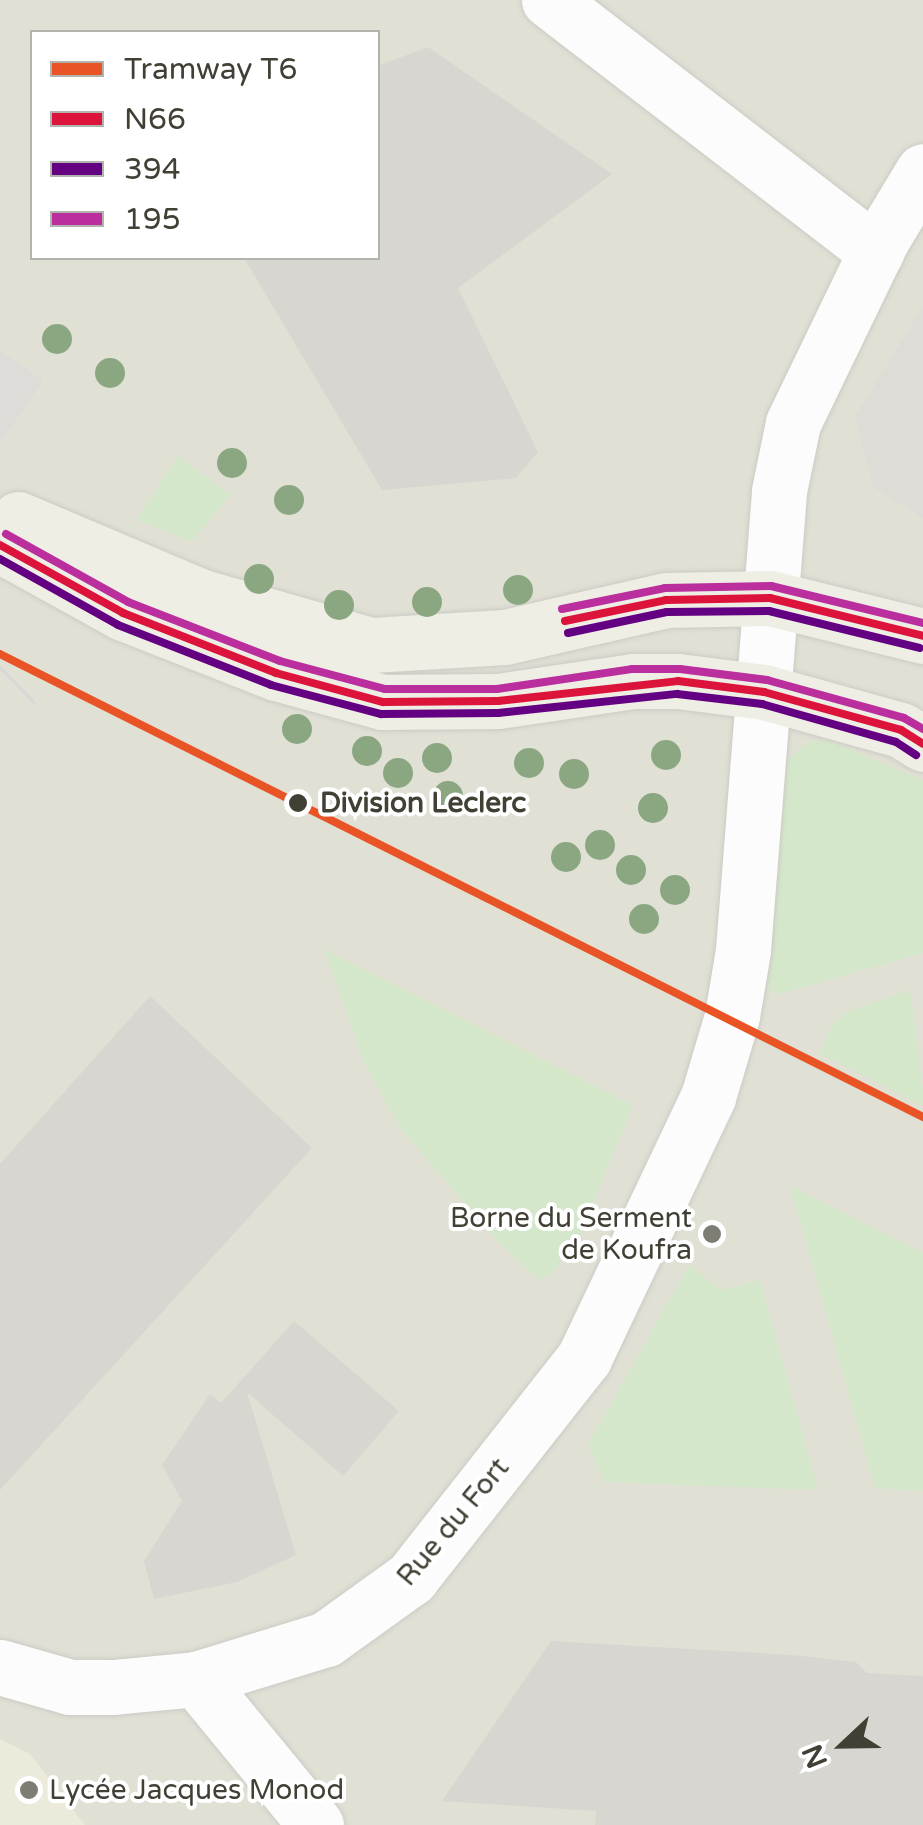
<!DOCTYPE html>
<html>
<head>
<meta charset="utf-8">
<style>
  body { margin:0 }
  #map { position:relative; width:923px; height:1825px; overflow:hidden; background:#eeede8; font-family:"Varela Round",sans-serif }
  div>[style] { position:absolute }
  [style*='--x'] { left:calc(var(--x)*1px); top:calc(var(--y)*1px); width:calc(var(--w)*1px); rotate:calc(var(--a)*1deg) }
  .residential>* { inset:0; background:#e1e0d5 }
  .industrial>* { inset:0; background:#dedcd6 }
  .education>* { inset:0; background:#ebeadb }
  .green>* { inset:0; background:#d5e7ca }
  .parking>* { inset:0; background:#dddcd8 }
  .building>* { inset:0; background:#d7d6d0 }
  .roads { filter:drop-shadow(0 0 2px #cccbc5) drop-shadow(0 0 2px #cccbc5) }
  .minor>* { height:55px; margin:-27.5px; padding:0 27.5px; transform-origin:27.5px; border-radius:27.5px; background:#fcfcfc }
  .major>* { height:55px; margin:-27.5px; padding:0 27.5px; transform-origin:27.5px; border-radius:27.5px; background:#efeee4 }
  .tram>* { height:2.5px; margin:-1.25px; padding:0 1.25px; transform-origin:1.25px; border-radius:1.25px; background:#d8d8d7 }
  .bus-1>* { height:8px; margin:-4px; padding:0 4px; transform-origin:4px; border-radius:4px; background:#dc143c }
  .bus-2>* { height:8px; margin:-4px; padding:0 4px; transform-origin:4px; border-radius:4px; background:#640082 }
  .bus-3>* { height:8px; margin:-4px; padding:0 4px; transform-origin:4px; border-radius:4px; background:#bb2e9e }
  .tram-1>* { height:8px; margin:-4px; padding:0 4px; transform-origin:4px; border-radius:4px; background:#e85426 }
  .trees>* { width:30px; height:30px; margin:-15px; border-radius:50%; background:#8aa782 }
  .dots>* { width:28px; height:28px; translate:-50% -50%; box-sizing:border-box; border:5px solid #fff; border-radius:50% }
  span { translate:-50% -50%; white-space:nowrap; text-align:center; line-height:1.15; -webkit-text-stroke:8px #fff; paint-order:stroke }
  .stop-label { font-size:28px; color:#424035; font-weight:700 }
  .left { translate:0 -50%; text-align:left }
  .poi-label { font-size:28px; color:#424035 }
  .right { translate:-100% -50%; text-align:right }
  .street-label { font-size:28px; color:#424035 }
  .legend { position:absolute; left:30px; top:30px; width:350px; height:230px; box-sizing:border-box; background:#fff; border:2px solid #b3b3ae; margin:0; padding:12px 18px; list-style:none; font-size:30px; color:#424035 }
  .legend li { display:flex; align-items:center; gap:20px; height:50px }
  .legend b { width:50px; border:2px solid #b3b3ae }
  .north { position:absolute; left:793px; top:1695px; width:100px; height:100px; -webkit-text-stroke:8px #fff; paint-order:stroke; rotate:248deg; font-size:28px; font-weight:700; line-height:40px; text-align:center; color:#424035 }
  .north::after { content:''; display:block; margin:auto; width:35px; height:45px; background:#424035; clip-path:polygon(50% 0,100% 100%,50% 72%,0 100%) }
</style>
</head>
<body>
<div id="map">
  <div class="residential">
    <div style="clip-path:polygon(evenodd,0 0,923px 0,923px 1825px,0 1825px,0 0,32px 32px,378px 32px,378px 258px,32px 258px,32px 32px)"></div>
  </div>
  <div class="industrial">
    <div style="clip-path:polygon(923px 306px,923px 518px,873px 487px,855px 417px)"></div>
  </div>
  <div class="education">
    <div style="clip-path:polygon(0 1739px,30px 1754px,85px 1825px,0 1825px)"></div>
  </div>
  <div class="green">
    <div style="clip-path:polygon(178px 456px,231px 495px,191px 542px,137px 520px)"></div>
    <div style="clip-path:polygon(825px 739px,923px 780px,923px 953px,780px 994px,759px 986px,774px 805px,786px 763px,805px 744px)"></div>
    <div style="clip-path:polygon(324px 949px,633px 1105px,582px 1230px,553px 1273px,539px 1280px,492px 1236px,401px 1129px,364px 1062px)"></div>
    <div style="clip-path:polygon(910px 990px,923px 1089px,923px 1106px,819px 1053px,832px 1025px,848px 1011px)"></div>
    <div style="clip-path:polygon(790px 1186px,923px 1253px,923px 1491px,875px 1488px)"></div>
    <div style="clip-path:polygon(689px 1265px,721px 1290px,760px 1280px,818px 1490px,604px 1482px,588px 1445px)"></div>
  </div>
  <div class="parking">
    <div style="clip-path:polygon(0 350px,43px 381px,0 443px)"></div>
  </div>
  <div class="building">
    <div style="clip-path:polygon(428px 47px,612px 174px,458px 288px,538px 452px,516px 478px,382px 490px,244px 258px,378px 258px,378px 66px)"></div>
    <div style="clip-path:polygon(150px 996px,312px 1148px,0 1490px,0 1164px)"></div>
    <div style="clip-path:polygon(294px 1321px,399px 1411px,343px 1476px,247px 1392px,296px 1555px,237px 1582px,154px 1599px,144px 1561px,182px 1501px,162px 1465px,210px 1394px,221px 1403px)"></div>
    <div style="clip-path:polygon(551px 1641px,792px 1655px,856px 1662px,867px 1673px,923px 1676px,923px 1825px,595px 1825px,596px 1811px,442px 1801px)"></div>
  </div>
  <div class="roads">
    <div class="minor">
      <div style="--x:549;--y:0;--w:413;--a:37.6"></div>
      <div style="--x:0;--y:1667;--w:73;--a:15.9"></div>
      <div style="--x:70;--y:1687;--w:43;--a:0"></div>
      <div style="--x:113;--y:1687;--w:83;--a:-5.5"></div>
      <div style="--x:196;--y:1679;--w:136;--a:-17.1"></div>
      <div style="--x:326;--y:1639;--w:105;--a:-35.7"></div>
      <div style="--x:411;--y:1578;--w:280;--a:-51.8"></div>
      <div style="--x:584;--y:1358;--w:289;--a:-64.6"></div>
      <div style="--x:708;--y:1097;--w:84;--a:-73.5"></div>
      <div style="--x:732;--y:1016;--w:67;--a:-80.5"></div>
      <div style="--x:743;--y:950;--w:460;--a:-85.5"></div>
      <div style="--x:779;--y:491;--w:69;--a:-78.4"></div>
      <div style="--x:793;--y:423;--w:204;--a:-64.2"></div>
      <div style="--x:882;--y:239;--w:79;--a:-58.9"></div>
      <div style="--x:196;--y:1679;--w:189;--a:50.6"></div>
    </div>
    <div class="major">
      <div style="--x:18;--y:519;--w:200;--a:23"></div>
      <div style="--x:202;--y:597;--w:176;--a:15.9"></div>
      <div style="--x:371;--y:645;--w:134;--a:-3.4"></div>
      <div style="--x:505;--y:637;--w:165;--a:-12.9"></div>
      <div style="--x:666;--y:600;--w:104;--a:-1.1"></div>
      <div style="--x:770;--y:598;--w:158;--a:13.9"></div>
      <div style="--x:0;--y:545;--w:141;--a:28.9"></div>
      <div style="--x:123;--y:613;--w:164;--a:21.4"></div>
      <div style="--x:276;--y:673;--w:111;--a:15.2"></div>
      <div style="--x:383;--y:702;--w:115;--a:-0.5"></div>
      <div style="--x:498;--y:701;--w:137;--a:-8.4"></div>
      <div style="--x:634;--y:681;--w:44;--a:0"></div>
      <div style="--x:678;--y:681;--w:87;--a:7.3"></div>
      <div style="--x:764;--y:692;--w:142;--a:15.5"></div>
      <div style="--x:901;--y:730;--w:26;--a:32"></div>
    </div>
  </div>
  <div class="tram">
    <div style="--x:0;--y:667;--w:49;--a:45.8"></div>
  </div>
  <div class="bus-1">
    <div style="--x:0;--y:545;--w:141;--a:28.9"></div>
    <div style="--x:123;--y:613;--w:164;--a:21.4"></div>
    <div style="--x:276;--y:673;--w:111;--a:15.2"></div>
    <div style="--x:383;--y:702;--w:115;--a:-0.5"></div>
    <div style="--x:498;--y:701;--w:181;--a:-6.3"></div>
    <div style="--x:678;--y:681;--w:87;--a:7.3"></div>
    <div style="--x:764;--y:692;--w:142;--a:15.5"></div>
    <div style="--x:901;--y:730;--w:26;--a:32"></div>
    <div style="--x:565;--y:621;--w:103;--a:-11.7"></div>
    <div style="--x:666;--y:600;--w:104;--a:-1.1"></div>
    <div style="--x:770;--y:598;--w:158;--a:13.9"></div>
  </div>
  <div class="bus-2">
    <div style="--x:0;--y:559;--w:135;--a:29.2"></div>
    <div style="--x:118;--y:625;--w:164;--a:21.4"></div>
    <div style="--x:271;--y:685;--w:114;--a:14.8"></div>
    <div style="--x:381;--y:714;--w:117;--a:-0.5"></div>
    <div style="--x:498;--y:713;--w:180;--a:-6.1"></div>
    <div style="--x:677;--y:694;--w:86;--a:6.7"></div>
    <div style="--x:762;--y:704;--w:139;--a:15.8"></div>
    <div style="--x:896;--y:742;--w:24;--a:33"></div>
    <div style="--x:568;--y:633;--w:101;--a:-12"></div>
    <div style="--x:667;--y:612;--w:102;--a:-0.6"></div>
    <div style="--x:769;--y:611;--w:155;--a:13.8"></div>
  </div>
  <div class="bus-3">
    <div style="--x:6;--y:534;--w:140;--a:29.1"></div>
    <div style="--x:128;--y:602;--w:163;--a:21.2"></div>
    <div style="--x:280;--y:661;--w:109;--a:14.9"></div>
    <div style="--x:385;--y:689;--w:112;--a:0"></div>
    <div style="--x:497;--y:689;--w:136;--a:-8.4"></div>
    <div style="--x:632;--y:669;--w:48;--a:0"></div>
    <div style="--x:680;--y:669;--w:88;--a:7.2"></div>
    <div style="--x:767;--y:680;--w:142;--a:15.5"></div>
    <div style="--x:904;--y:718;--w:22;--a:30"></div>
    <div style="--x:562;--y:609;--w:105;--a:-11.5"></div>
    <div style="--x:665;--y:588;--w:106;--a:-1.1"></div>
    <div style="--x:771;--y:586;--w:156;--a:13.7"></div>
  </div>
  <div class="tram-1">
    <div style="--x:0;--y:654;--w:1033;--a:26.64"></div>
  </div>
  <div class="trees">
    <div style="left:57px;top:339px"></div>
    <div style="left:110px;top:373px"></div>
    <div style="left:232px;top:463px"></div>
    <div style="left:289px;top:500px"></div>
    <div style="left:259px;top:579px"></div>
    <div style="left:518px;top:590px"></div>
    <div style="left:427px;top:602px"></div>
    <div style="left:339px;top:605px"></div>
    <div style="left:297px;top:729px"></div>
    <div style="left:367px;top:751px"></div>
    <div style="left:666px;top:755px"></div>
    <div style="left:437px;top:758px"></div>
    <div style="left:529px;top:763px"></div>
    <div style="left:398px;top:773px"></div>
    <div style="left:574px;top:774px"></div>
    <div style="left:448px;top:796px"></div>
    <div style="left:653px;top:808px"></div>
    <div style="left:600px;top:845px"></div>
    <div style="left:566px;top:857px"></div>
    <div style="left:631px;top:870px"></div>
    <div style="left:675px;top:890px"></div>
    <div style="left:644px;top:919px"></div>
  </div>
  <div class="dots">
    <div style="left:298px;top:803px;background:#424035"></div>
    <div style="left:712px;top:1234px;background:#7e7d74"></div>
    <div style="left:29px;top:1790px;background:#7e7d74"></div>
  </div>
  <div class="stop-label">
    <span class="left" style="left:320px;top:803px">Division Leclerc</span>
  </div>
  <div class="poi-label">
    <span class="right" style="left:692px;top:1234px">Borne du Serment<br>de Koufra</span>
    <span class="left" style="left:49px;top:1790px">Lycée Jacques Monod</span>
  </div>
  <div class="street-label">
    <span style="left:453px;top:1522px;rotate:-50deg">Rue du Fort</span>
  </div>
  <ul class="legend">
  <li><b style="height:12px;background:#e85426"></b>Tramway T6</li>
  <li><b style="height:12px;background:#dc143c"></b>N66</li>
  <li><b style="height:12px;background:#640082"></b>394</li>
  <li><b style="height:12px;background:#bb2e9e"></b>195</li>
  </ul>
  <div class="north">N</div>
</div>
</body>
</html>
